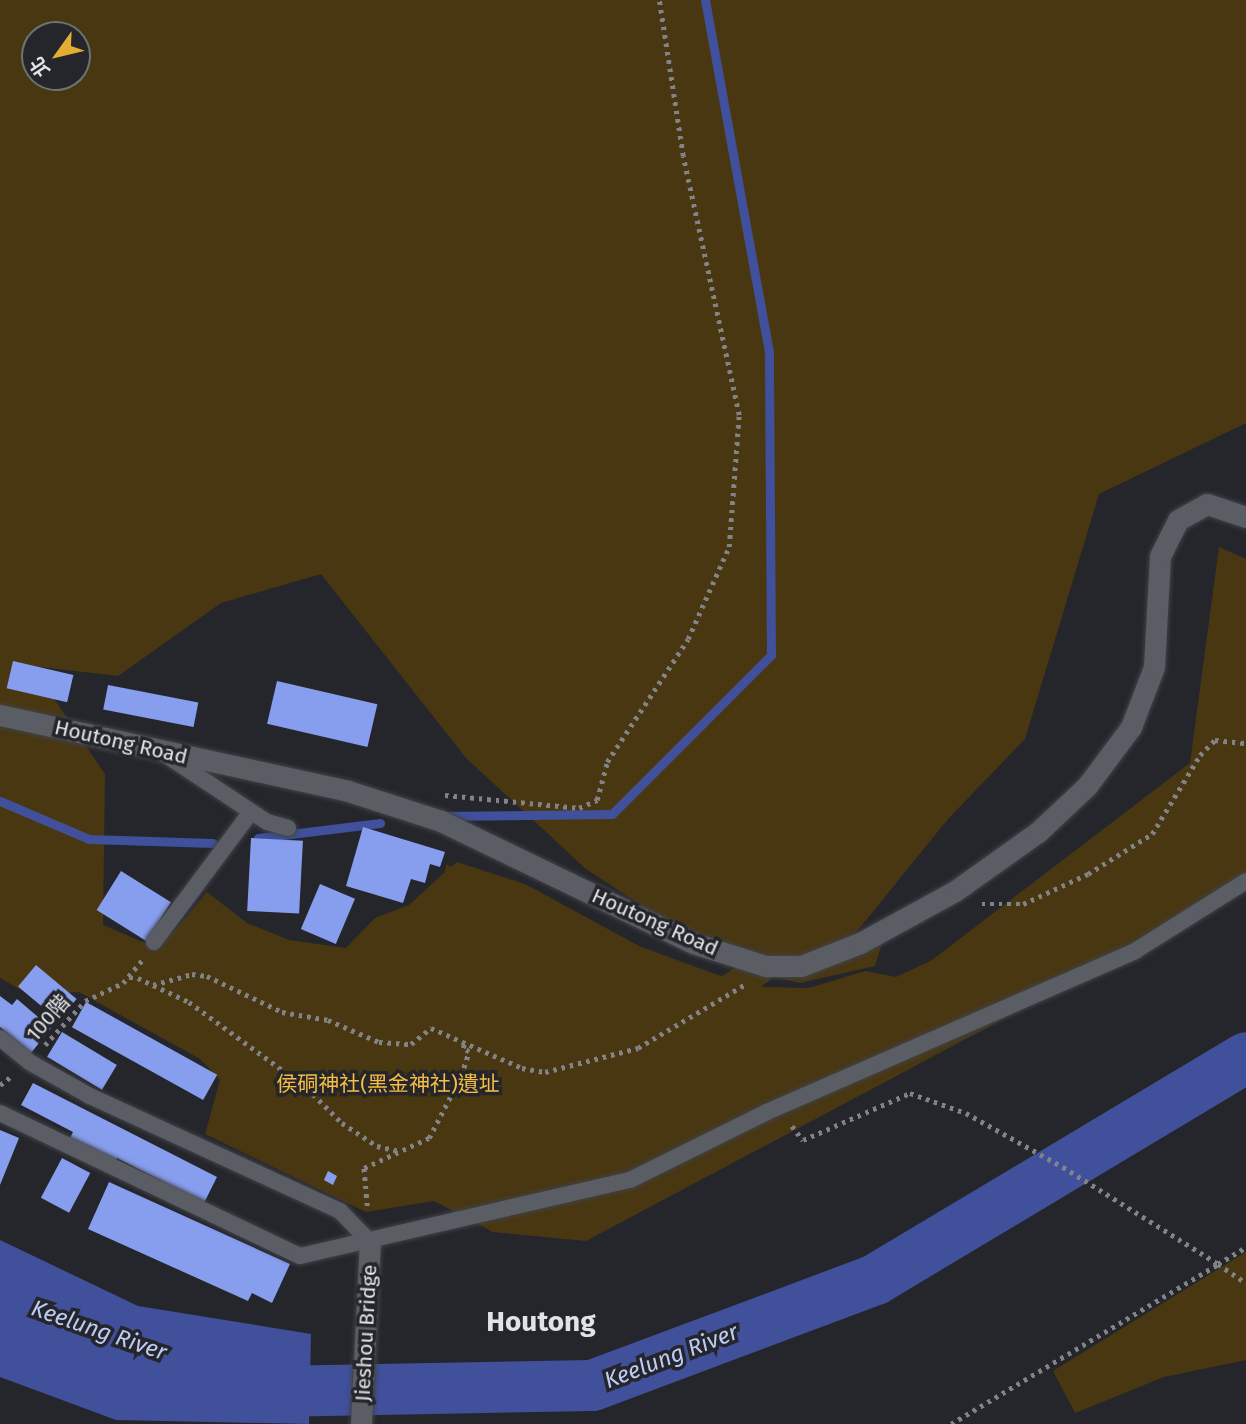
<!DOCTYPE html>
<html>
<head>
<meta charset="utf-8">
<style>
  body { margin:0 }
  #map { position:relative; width:1246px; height:1424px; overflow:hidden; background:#24262b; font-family:"Fira Sans","Noto Sans TC",sans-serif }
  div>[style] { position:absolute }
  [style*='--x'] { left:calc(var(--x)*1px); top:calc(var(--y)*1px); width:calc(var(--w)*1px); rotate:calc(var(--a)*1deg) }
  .green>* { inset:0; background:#493712 }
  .water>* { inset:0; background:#40509a }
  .stream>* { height:9px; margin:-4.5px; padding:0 4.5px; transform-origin:4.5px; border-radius:4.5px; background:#40509a }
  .river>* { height:51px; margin:-25.5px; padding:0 25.5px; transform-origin:25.5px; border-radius:25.5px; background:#40509a }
  .building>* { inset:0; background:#879dee; transform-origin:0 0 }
  .path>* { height:4.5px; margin-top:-2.25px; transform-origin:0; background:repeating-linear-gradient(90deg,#818387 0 3.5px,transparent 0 8.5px) }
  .roads { filter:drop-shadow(0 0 2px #404247) drop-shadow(0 0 2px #404247) }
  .service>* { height:16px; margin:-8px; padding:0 8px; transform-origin:8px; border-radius:8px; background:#5a5d63 }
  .minor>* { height:21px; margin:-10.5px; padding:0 10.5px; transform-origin:10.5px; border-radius:10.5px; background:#5a5d63 }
  .tertiary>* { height:21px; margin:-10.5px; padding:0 10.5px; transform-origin:10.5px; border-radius:10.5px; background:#5a5d63 }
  span { translate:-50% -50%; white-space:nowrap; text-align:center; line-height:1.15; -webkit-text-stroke:7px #24262b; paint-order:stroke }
  .street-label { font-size:21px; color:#e2e3e7 }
  .park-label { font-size:21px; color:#f8be41 }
  .water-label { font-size:23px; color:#beccf5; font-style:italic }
  .district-label { font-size:28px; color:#e2e3e7; font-weight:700 }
  .north { position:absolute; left:21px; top:21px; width:70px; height:70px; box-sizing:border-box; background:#24262b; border:2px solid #707276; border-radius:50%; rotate:236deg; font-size:19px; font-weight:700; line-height:28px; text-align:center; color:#e2e3e7 }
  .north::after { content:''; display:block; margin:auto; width:24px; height:32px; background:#e4ae35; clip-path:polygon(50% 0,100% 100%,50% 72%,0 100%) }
</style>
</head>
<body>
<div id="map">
  <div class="green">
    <div style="clip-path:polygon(evenodd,0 0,1246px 0,1246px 423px,1099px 494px,1025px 739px,948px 819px,833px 961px,882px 943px,875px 966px,800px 983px,774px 977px,761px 987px,809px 988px,865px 971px,896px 977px,932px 960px,1190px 763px,1219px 547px,1246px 559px,1246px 890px,586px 1241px,493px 1232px,434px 1201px,366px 1212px,205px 1134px,220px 1080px,200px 1059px,79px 992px,28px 994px,0 978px,0 0,35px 35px,77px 35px,77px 77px,35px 77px,35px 35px,0 0,321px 574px,466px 758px,586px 869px,736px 967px,722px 976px,715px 974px,639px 946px,525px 884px,457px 862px,451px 867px,446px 864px,445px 872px,409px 905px,375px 918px,346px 948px,289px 940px,247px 923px,207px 892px,159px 949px,103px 925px,105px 774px,32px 666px,118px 676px,221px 603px,321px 574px)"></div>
    <div style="clip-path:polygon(1246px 1252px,1246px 1360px,1164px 1377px,1075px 1413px,1053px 1371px)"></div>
  </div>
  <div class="water">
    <div style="clip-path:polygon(0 1240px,138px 1306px,311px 1334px,309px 1424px,116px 1420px,0 1377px)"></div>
  </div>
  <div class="stream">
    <div style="--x:0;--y:801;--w:97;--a:23.1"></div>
    <div style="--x:89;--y:839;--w:124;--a:1.8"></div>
    <div style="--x:446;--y:816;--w:166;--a:-0.7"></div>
    <div style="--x:612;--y:814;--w:225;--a:-45"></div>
    <div style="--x:771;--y:655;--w:303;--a:-90.4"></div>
    <div style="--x:769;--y:352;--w:358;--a:-100.3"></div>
    <div style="--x:258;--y:838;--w:123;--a:-7"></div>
  </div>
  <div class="river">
    <div style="--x:243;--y:1380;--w:33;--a:20"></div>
    <div style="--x:274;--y:1391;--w:318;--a:-1.1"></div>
    <div style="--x:592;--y:1385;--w:302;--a:-20.5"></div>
    <div style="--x:875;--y:1279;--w:432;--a:-30.9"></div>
  </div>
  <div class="building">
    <div style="left:13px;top:661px;width:62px;height:28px;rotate:13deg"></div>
    <div style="left:277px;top:681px;width:103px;height:44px;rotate:13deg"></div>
    <div style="left:108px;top:685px;width:92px;height:25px;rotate:11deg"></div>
    <div style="clip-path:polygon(363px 827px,445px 852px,440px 867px,430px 864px,425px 883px,411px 879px,403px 903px,346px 886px)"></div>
    <div style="left:251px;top:838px;width:52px;height:73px;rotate:3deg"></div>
    <div style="left:121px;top:871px;width:59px;height:46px;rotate:32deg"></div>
    <div style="left:320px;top:884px;width:38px;height:49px;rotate:23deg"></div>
    <div style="left:36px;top:965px;width:53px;height:28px;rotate:40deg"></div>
    <div style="clip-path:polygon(0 996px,12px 1005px,17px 999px,51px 1028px,31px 1053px,0 1027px)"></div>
    <div style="left:86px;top:1002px;width:150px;height:29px;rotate:29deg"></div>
    <div style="left:62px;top:1032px;width:64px;height:29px;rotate:31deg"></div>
    <div style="clip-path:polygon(33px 1083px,217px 1177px,204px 1203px,117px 1158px,114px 1165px,68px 1142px,73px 1132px,21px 1105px)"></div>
    <div style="clip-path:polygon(0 1130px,19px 1138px,0 1185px)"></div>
    <div style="left:62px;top:1158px;width:32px;height:45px;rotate:28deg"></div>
    <div style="clip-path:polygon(328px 1171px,337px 1176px,333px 1185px,324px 1180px)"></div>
    <div style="clip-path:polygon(109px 1182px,290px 1264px,272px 1303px,252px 1293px,248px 1301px,88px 1229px)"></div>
  </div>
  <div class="path">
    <div style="--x:445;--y:795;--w:135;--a:5.5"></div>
    <div style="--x:579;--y:808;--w:20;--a:-24"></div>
    <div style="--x:597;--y:800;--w:39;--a:-75"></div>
    <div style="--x:607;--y:762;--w:147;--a:-56.6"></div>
    <div style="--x:688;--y:639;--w:101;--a:-66"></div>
    <div style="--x:729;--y:547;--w:132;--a:-85.7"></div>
    <div style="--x:739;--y:415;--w:265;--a:-102.2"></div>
    <div style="--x:683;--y:156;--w:158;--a:-98.7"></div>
    <div style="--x:982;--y:904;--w:41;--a:0"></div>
    <div style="--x:1023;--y:904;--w:72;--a:-24.8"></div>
    <div style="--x:1088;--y:874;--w:75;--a:-32"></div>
    <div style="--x:1152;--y:834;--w:92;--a:-58.7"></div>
    <div style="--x:1200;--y:755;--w:21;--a:-45"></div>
    <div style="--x:1215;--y:740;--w:31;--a:6"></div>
    <div style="--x:129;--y:978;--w:9;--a:0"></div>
    <div style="--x:138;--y:978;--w:56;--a:25.2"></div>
    <div style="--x:189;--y:1002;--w:146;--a:36.1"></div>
    <div style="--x:307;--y:1088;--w:49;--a:45"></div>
    <div style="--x:342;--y:1123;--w:42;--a:33.3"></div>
    <div style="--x:377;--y:1146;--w:22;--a:13"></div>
    <div style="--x:153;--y:985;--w:41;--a:-15.8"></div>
    <div style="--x:192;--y:974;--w:15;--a:8"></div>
    <div style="--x:207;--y:976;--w:83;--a:25.6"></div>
    <div style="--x:282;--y:1012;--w:47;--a:9.9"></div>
    <div style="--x:328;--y:1020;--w:56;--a:23.3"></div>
    <div style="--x:379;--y:1042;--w:32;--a:4"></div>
    <div style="--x:411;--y:1044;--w:26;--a:-39"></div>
    <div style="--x:431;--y:1028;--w:99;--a:23.7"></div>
    <div style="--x:522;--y:1068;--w:23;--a:10"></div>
    <div style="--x:545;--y:1072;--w:96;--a:-14.5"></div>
    <div style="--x:638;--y:1048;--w:126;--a:-30.7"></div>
    <div style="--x:45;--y:1045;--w:59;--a:-47.7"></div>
    <div style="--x:85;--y:1001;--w:42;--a:-25.3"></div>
    <div style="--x:123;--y:983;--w:33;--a:-50"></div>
    <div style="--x:0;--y:1085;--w:16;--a:-38"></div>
    <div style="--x:792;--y:1126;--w:18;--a:52"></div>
    <div style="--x:803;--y:1140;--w:117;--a:-23.7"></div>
    <div style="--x:910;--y:1093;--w:59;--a:19.7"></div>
    <div style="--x:966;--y:1113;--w:111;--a:29.1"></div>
    <div style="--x:1063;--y:1167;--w:183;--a:32"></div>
    <div style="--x:1218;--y:1264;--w:33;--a:-31"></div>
    <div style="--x:367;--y:1206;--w:38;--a:-95"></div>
    <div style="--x:364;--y:1168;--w:72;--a:-24.8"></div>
    <div style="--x:429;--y:1138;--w:70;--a:-62.7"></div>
    <div style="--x:461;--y:1076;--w:25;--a:-72"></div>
    <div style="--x:469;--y:1052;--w:7;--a:-146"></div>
    <div style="--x:463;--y:1048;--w:6;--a:-72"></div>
    <div style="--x:951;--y:1424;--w:311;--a:-30.9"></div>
    <div style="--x:1218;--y:1264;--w:34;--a:34"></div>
  </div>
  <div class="roads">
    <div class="service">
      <div style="--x:166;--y:755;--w:121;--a:33.6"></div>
      <div style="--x:267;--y:822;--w:22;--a:16"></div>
      <div style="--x:154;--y:942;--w:162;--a:-53.3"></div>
      <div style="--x:0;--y:1038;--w:40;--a:39"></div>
      <div style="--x:31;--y:1063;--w:68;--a:29.2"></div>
      <div style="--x:90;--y:1096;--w:275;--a:24.7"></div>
      <div style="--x:340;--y:1211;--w:43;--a:45.9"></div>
      <div style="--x:0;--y:1113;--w:332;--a:25.5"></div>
      <div style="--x:300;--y:1256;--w:339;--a:-13"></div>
      <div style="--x:630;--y:1180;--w:153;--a:-26.4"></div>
      <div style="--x:767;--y:1112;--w:402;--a:-23.6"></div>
      <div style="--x:1135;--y:951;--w:131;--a:-32.2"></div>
    </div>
    <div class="minor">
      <div style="--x:361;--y:1424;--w:182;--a:-87.2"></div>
    </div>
    <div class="tertiary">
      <div style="--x:0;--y:715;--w:356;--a:12.3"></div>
      <div style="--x:348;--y:791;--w:98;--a:17.9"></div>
      <div style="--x:441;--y:821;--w:280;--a:25.8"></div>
      <div style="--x:693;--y:943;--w:77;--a:17.5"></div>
      <div style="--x:766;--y:966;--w:35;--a:0"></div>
      <div style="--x:801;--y:966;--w:63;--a:-21.3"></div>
      <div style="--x:860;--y:943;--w:108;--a:-28.7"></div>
      <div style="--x:955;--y:891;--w:102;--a:-35.4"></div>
      <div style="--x:1038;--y:832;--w:67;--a:-43.2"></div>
      <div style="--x:1087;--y:786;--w:74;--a:-53.3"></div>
      <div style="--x:1131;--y:727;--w:64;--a:-69"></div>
      <div style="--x:1154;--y:667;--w:111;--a:-86.9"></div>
      <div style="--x:1160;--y:556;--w:40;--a:-63.4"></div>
      <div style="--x:1178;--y:520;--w:33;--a:-29"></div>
      <div style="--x:1207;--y:504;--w:41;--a:18.4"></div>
    </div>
  </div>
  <div class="street-label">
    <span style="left:121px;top:742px;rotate:13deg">Houtong Road</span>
    <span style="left:655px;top:922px;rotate:24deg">Houtong Road</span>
    <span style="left:48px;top:1018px;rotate:-49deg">100階</span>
    <span style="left:366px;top:1333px;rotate:-87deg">Jieshou Bridge</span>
  </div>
  <div class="park-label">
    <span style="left:388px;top:1084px">侯硐神社(黑金神社)遺址</span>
  </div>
  <div class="water-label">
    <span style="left:99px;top:1330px;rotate:19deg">Keelung River</span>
    <span style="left:671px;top:1356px;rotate:-21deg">Keelung River</span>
  </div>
  <div class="district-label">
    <span style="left:541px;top:1322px">Houtong</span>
  </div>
  <div class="north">北</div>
</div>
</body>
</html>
